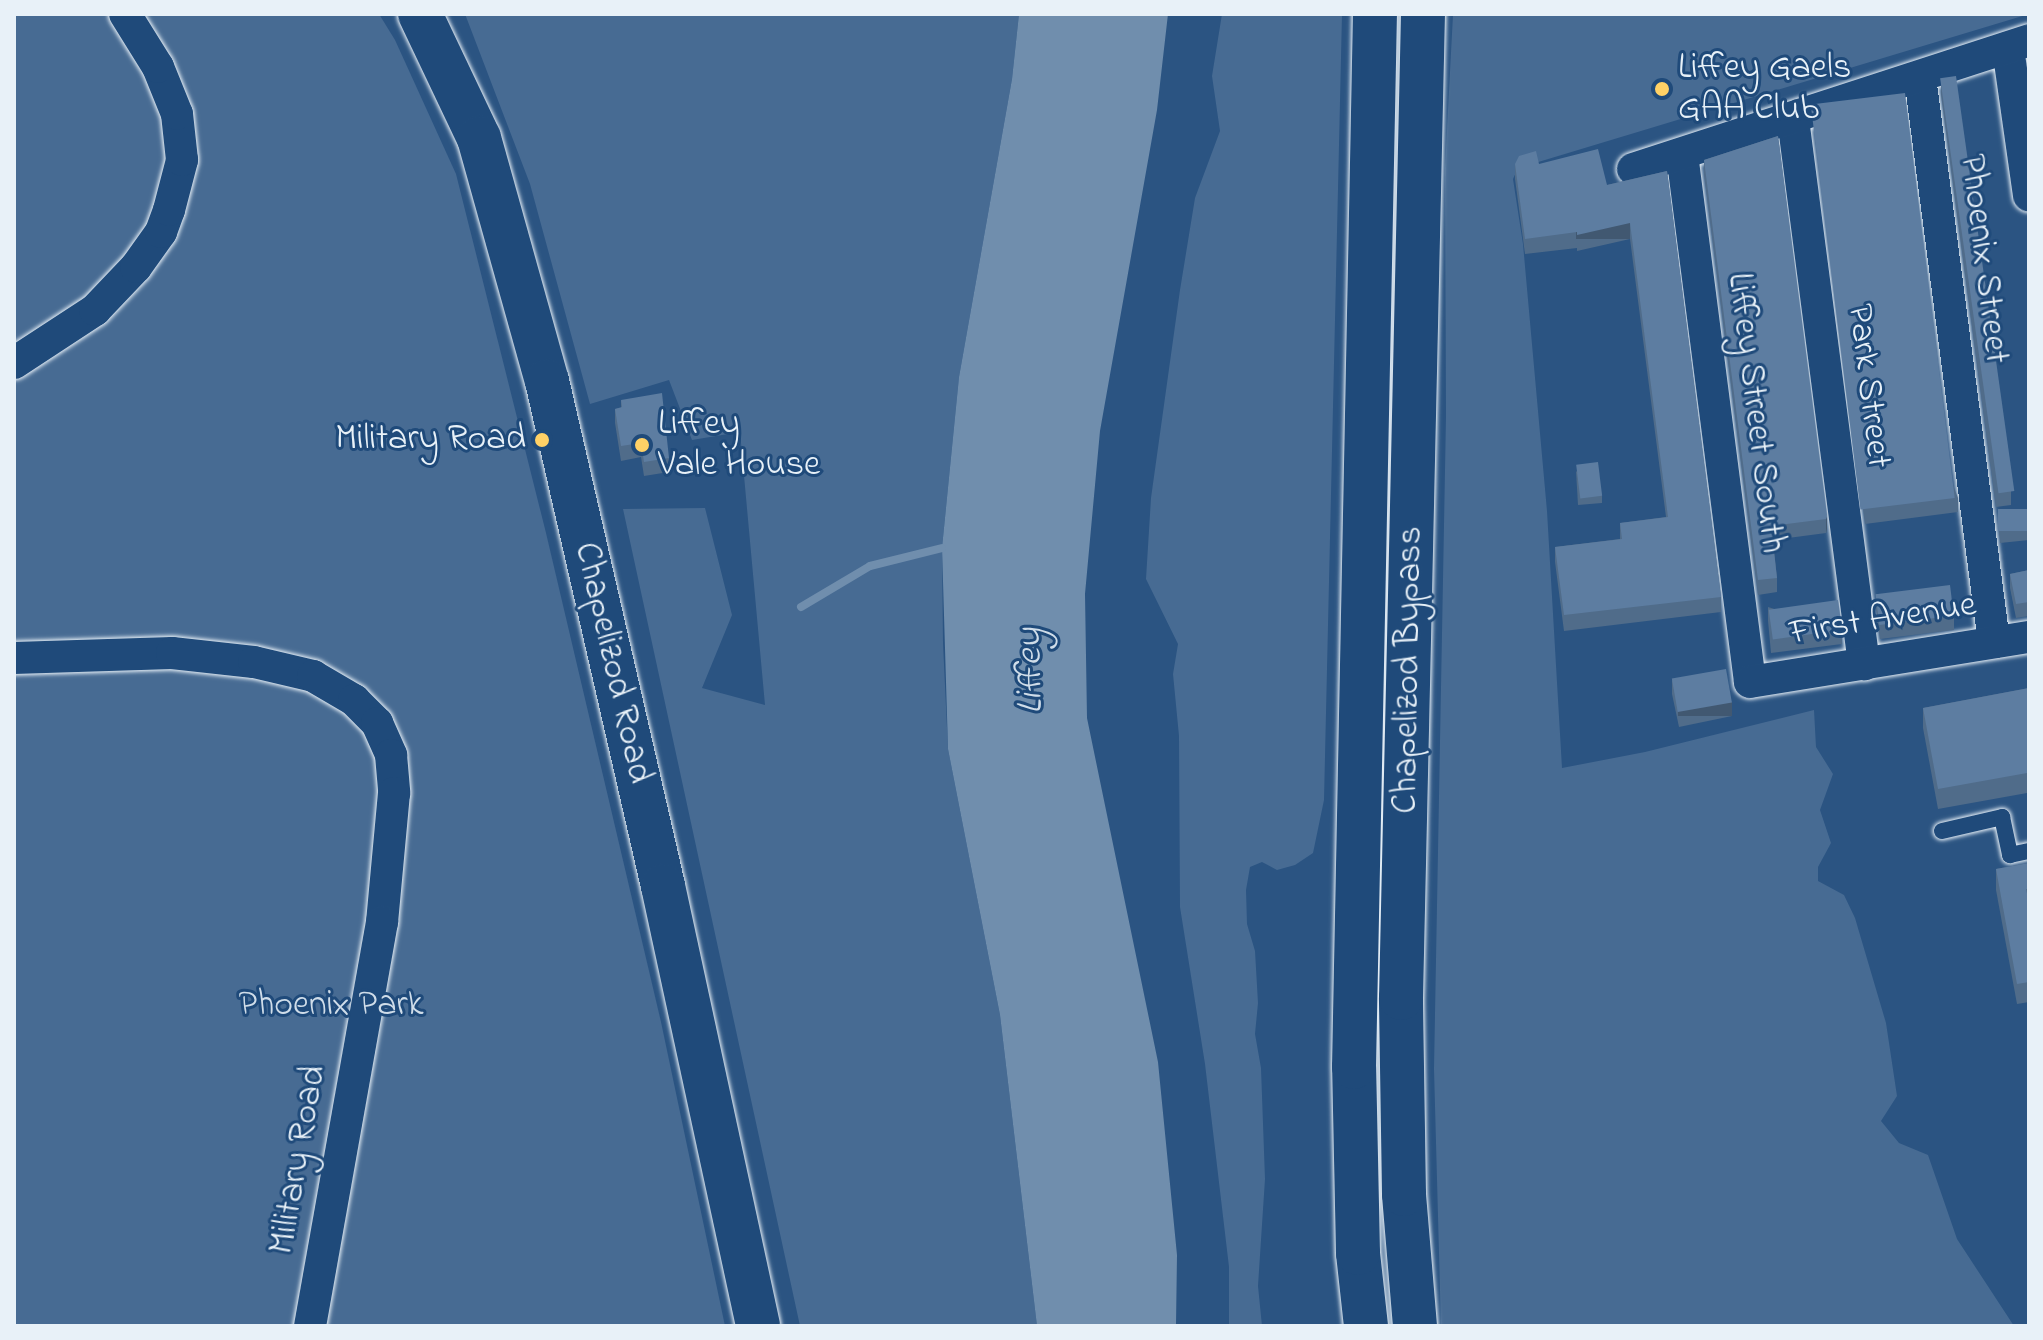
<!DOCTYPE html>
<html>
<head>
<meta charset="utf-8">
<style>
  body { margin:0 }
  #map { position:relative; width:2043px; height:1340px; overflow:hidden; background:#2b5482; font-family:"Indie Flower",sans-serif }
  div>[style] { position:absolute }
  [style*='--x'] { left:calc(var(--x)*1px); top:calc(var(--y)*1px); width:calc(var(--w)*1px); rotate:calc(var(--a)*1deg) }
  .green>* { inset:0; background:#476b93 }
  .water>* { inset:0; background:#708ead }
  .stream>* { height:8px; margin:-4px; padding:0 4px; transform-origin:4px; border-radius:4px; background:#708ead }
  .roads { filter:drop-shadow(0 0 2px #e8f1f8) drop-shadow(0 0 2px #e8f1f8) }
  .lane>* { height:16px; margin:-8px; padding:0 8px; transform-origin:8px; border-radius:8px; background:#1f4a7a }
  .street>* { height:32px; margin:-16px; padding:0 16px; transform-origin:16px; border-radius:16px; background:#1f4a7a }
  .secondary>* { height:44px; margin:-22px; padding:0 22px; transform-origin:22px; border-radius:22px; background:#1f4a7a }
  .wall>* { inset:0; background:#506c8a }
  .shaded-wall>* { inset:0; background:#415871; transform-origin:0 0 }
  .building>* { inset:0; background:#5d7da1; transform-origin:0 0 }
  .dots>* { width:22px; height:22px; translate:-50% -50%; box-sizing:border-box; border:4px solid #1f4a7a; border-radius:50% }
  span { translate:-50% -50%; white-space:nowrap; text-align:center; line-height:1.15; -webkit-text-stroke:6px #1f4a7a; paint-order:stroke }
  .poi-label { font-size:36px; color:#e8f1f8 }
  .left { translate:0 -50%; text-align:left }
  .right { translate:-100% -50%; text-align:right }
  .street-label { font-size:36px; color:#e8f1f8 }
  .park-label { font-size:36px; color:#d0dde9 }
  .water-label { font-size:38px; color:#d0dde9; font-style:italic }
  .frame { position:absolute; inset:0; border:16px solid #e8f1f8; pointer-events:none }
</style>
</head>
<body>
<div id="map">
  <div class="green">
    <div style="clip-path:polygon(14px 14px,379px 14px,395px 40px,456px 174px,546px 533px,661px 1022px,725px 1326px,14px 1326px)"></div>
    <div style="clip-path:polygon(465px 14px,1019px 14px,1012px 79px,959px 377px,942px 548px,943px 643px,948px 749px,1000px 1015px,1037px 1326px,800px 1326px,623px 509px,705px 508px,732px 615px,702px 688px,765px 705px,740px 432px,692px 440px,669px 380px,590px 404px,530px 184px)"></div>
    <div style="clip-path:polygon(1222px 14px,1342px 14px,1324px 800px,1313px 853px,1295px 865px,1277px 870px,1262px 862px,1250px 867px,1246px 890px,1247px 924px,1255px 951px,1258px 1003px,1255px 1034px,1261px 1068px,1265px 1179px,1258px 1286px,1262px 1326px,1229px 1326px,1229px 1267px,1205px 1064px,1180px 907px,1179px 736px,1173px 674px,1178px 644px,1146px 579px,1151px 498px,1180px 290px,1195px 198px,1220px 131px,1212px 76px)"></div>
    <div style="clip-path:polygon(1453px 14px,2029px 14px,1535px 163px,1518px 168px,1513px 179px,1523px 244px,1547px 511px,1562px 768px,1645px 752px,1814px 710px,1816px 747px,1833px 774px,1820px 810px,1831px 843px,1818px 867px,1818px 881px,1844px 895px,1855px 918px,1886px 1023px,1897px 1096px,1881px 1121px,1899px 1143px,1928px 1155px,1957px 1239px,2014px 1326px,1441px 1326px,1434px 1069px,1446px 416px,1445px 169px)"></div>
  </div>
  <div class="water">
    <div style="clip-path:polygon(1019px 14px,1168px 14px,1157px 110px,1100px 431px,1085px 594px,1087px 718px,1158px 1062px,1177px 1255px,1176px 1326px,1037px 1326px,1000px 1015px,948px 749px,942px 548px,959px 377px,1012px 79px)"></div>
  </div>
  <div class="stream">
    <div style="--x:801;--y:607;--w:80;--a:-30.7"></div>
    <div style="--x:870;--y:566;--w:74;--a:-14"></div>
  </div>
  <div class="roads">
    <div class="lane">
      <div style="--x:1942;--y:831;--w:62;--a:-13.1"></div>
      <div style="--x:2002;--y:817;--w:39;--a:78"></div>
      <div style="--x:2010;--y:855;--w:19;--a:-12"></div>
    </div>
    <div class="street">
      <div style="--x:2008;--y:48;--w:149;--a:81.9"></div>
      <div style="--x:1920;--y:77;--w:570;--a:82.54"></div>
      <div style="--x:1793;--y:119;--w:550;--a:82.58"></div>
      <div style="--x:1682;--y:154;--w:532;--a:82.66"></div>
      <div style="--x:1750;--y:682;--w:283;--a:-9.2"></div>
      <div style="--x:1633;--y:169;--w:416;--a:-18"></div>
      <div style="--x:14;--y:363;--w:97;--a:-33.2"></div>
      <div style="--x:95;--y:310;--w:59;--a:-46.4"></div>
      <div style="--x:136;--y:267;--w:43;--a:-54.5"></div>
      <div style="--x:161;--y:232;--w:23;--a:-70"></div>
      <div style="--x:169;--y:210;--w:52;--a:-75.4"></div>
      <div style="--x:182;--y:160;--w:46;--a:-96.2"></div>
      <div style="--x:177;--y:114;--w:51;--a:-112"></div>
      <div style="--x:158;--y:67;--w:62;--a:-121.9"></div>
      <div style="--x:14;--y:658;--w:158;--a:-1.8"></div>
      <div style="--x:172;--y:653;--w:82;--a:6.3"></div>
      <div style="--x:254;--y:662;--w:61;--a:13.3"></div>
      <div style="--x:313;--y:676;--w:48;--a:30.3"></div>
      <div style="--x:354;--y:700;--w:33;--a:45"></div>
      <div style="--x:377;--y:723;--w:35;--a:66"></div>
      <div style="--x:391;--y:755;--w:38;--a:85"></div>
      <div style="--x:394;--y:793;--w:130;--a:95.3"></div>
      <div style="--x:382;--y:922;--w:410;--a:100.1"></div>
    </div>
    <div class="secondary">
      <div style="--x:420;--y:14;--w:137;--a:64.6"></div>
      <div style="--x:479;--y:138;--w:252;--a:74.4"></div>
      <div style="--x:547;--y:381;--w:518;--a:77.06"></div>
      <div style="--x:663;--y:886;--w:450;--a:77.8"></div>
      <div style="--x:1366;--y:1326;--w:73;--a:-96.3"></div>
      <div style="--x:1358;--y:1253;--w:186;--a:-91.2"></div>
      <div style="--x:1354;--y:1067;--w:1053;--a:-88.86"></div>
      <div style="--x:1415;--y:1326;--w:132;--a:-94.8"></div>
      <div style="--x:1404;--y:1194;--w:196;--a:-90.9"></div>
      <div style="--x:1401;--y:998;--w:984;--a:-88.72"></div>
    </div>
  </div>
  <div class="wall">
    <div style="clip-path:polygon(1941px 80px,2011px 491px,2011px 505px,1996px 507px,1941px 94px)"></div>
    <div style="clip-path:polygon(1815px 124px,1958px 498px,1958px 512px,1865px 524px,1815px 138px)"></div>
    <div style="clip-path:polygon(1778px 136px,1827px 529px,1826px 533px,1773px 540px,1777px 578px,1777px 592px,1758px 595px,1704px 174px,1704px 160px)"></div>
    <div style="clip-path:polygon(1515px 164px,1539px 164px,1607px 185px,1667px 171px,1721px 597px,1721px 612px,1564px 631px,1555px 562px,1555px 547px,1620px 539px,1620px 523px,1666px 517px,1630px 239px,1577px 251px,1577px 248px,1525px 254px,1515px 179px)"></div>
    <div style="clip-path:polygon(621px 400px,669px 458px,669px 472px,644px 476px,641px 457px,621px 461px,615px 423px,615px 409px,621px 408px)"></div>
    <div style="clip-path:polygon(1576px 471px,1602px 496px,1602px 503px,1578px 505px)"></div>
    <div style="clip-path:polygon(2029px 509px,2029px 540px,2000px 543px,1998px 513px)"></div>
    <div style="clip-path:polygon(2029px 570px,2029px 616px,2016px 618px,2010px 588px,2010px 574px)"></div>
    <div style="clip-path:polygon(1876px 594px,1954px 616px,1954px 630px,1880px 639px,1876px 609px)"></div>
    <div style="clip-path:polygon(1768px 607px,1842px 630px,1842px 644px,1771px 653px,1768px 621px)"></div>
    <div style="clip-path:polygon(1672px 680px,1732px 716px,1679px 727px,1672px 694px)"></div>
    <div style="clip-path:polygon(2029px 688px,2029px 802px,2027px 793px,1938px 809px,1923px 728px,1923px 708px)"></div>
    <div style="clip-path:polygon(2029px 863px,2029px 1002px,2017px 1004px,1996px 890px,1996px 869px)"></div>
  </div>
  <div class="shaded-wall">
    <div style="left:1630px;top:223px;width:16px;height:54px;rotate:90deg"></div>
    <div style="clip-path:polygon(1827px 515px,1827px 529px,1826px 533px,1826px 519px)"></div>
    <div style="left:1732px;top:702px;width:14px;height:54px;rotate:90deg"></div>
  </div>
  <div class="building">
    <div style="left:1956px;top:76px;width:419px;height:16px;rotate:82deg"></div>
    <div style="left:1905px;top:93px;width:408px;height:95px;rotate:83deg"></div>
    <div style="clip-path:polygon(1778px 136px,1827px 515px,1826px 519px,1771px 526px,1777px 578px,1758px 580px,1704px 160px)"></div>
    <div style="clip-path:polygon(1598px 149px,1607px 185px,1667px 171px,1721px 597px,1564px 615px,1555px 547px,1622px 539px,1620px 523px,1668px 517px,1630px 223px,1577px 235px,1577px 232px,1525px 239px,1515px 164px,1519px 156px,1536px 151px,1539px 164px)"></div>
    <div style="clip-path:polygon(662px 393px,669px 458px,644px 462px,641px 443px,621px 446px,615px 409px,622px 407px,621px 400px)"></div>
    <div style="left:1598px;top:462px;width:34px;height:22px;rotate:83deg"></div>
    <div style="left:2029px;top:509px;width:22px;height:31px;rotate:90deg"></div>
    <div style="clip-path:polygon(2029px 570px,2029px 602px,2016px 604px,2010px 574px)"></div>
    <div style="left:1950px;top:585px;width:31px;height:75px;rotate:83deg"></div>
    <div style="left:1838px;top:600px;width:30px;height:70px;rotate:82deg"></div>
    <div style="left:1726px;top:669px;width:34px;height:55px;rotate:80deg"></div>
    <div style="clip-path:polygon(2029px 688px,2029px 782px,2027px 773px,1938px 789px,1923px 708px)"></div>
    <div style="clip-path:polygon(2029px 863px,2029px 889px,2026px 889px,2029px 903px,2029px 982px,2017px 984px,1996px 869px)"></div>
  </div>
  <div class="dots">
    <div style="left:1662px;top:89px;background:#ffd166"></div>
    <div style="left:542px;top:440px;background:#ffd166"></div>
    <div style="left:642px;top:445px;background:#ffd166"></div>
  </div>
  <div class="poi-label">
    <span class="left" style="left:1678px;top:89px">Liffey Gaels<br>GAA Club</span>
    <span class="left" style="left:658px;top:445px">Liffey<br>Vale House</span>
    <span class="right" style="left:526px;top:440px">Military Road</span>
  </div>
  <div class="street-label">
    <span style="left:1983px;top:259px;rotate:83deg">Phoenix Street</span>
    <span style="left:1868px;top:386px;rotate:83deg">Park Street</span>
    <span style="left:1755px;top:413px;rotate:83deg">Liffey Street South</span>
    <span style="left:1883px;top:620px;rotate:-9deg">First Avenue</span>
    <span style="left:612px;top:663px;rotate:77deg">Chapelizod Road</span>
    <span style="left:1409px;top:670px;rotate:-89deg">Chapelizod Bypass</span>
    <span style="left:299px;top:1160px;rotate:-80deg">Military Road</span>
  </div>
  <div class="park-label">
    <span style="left:331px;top:1006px">Phoenix Park</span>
  </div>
  <div class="water-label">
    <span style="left:1032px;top:671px;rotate:-91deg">Liffey</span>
  </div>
  <div class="frame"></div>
</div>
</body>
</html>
